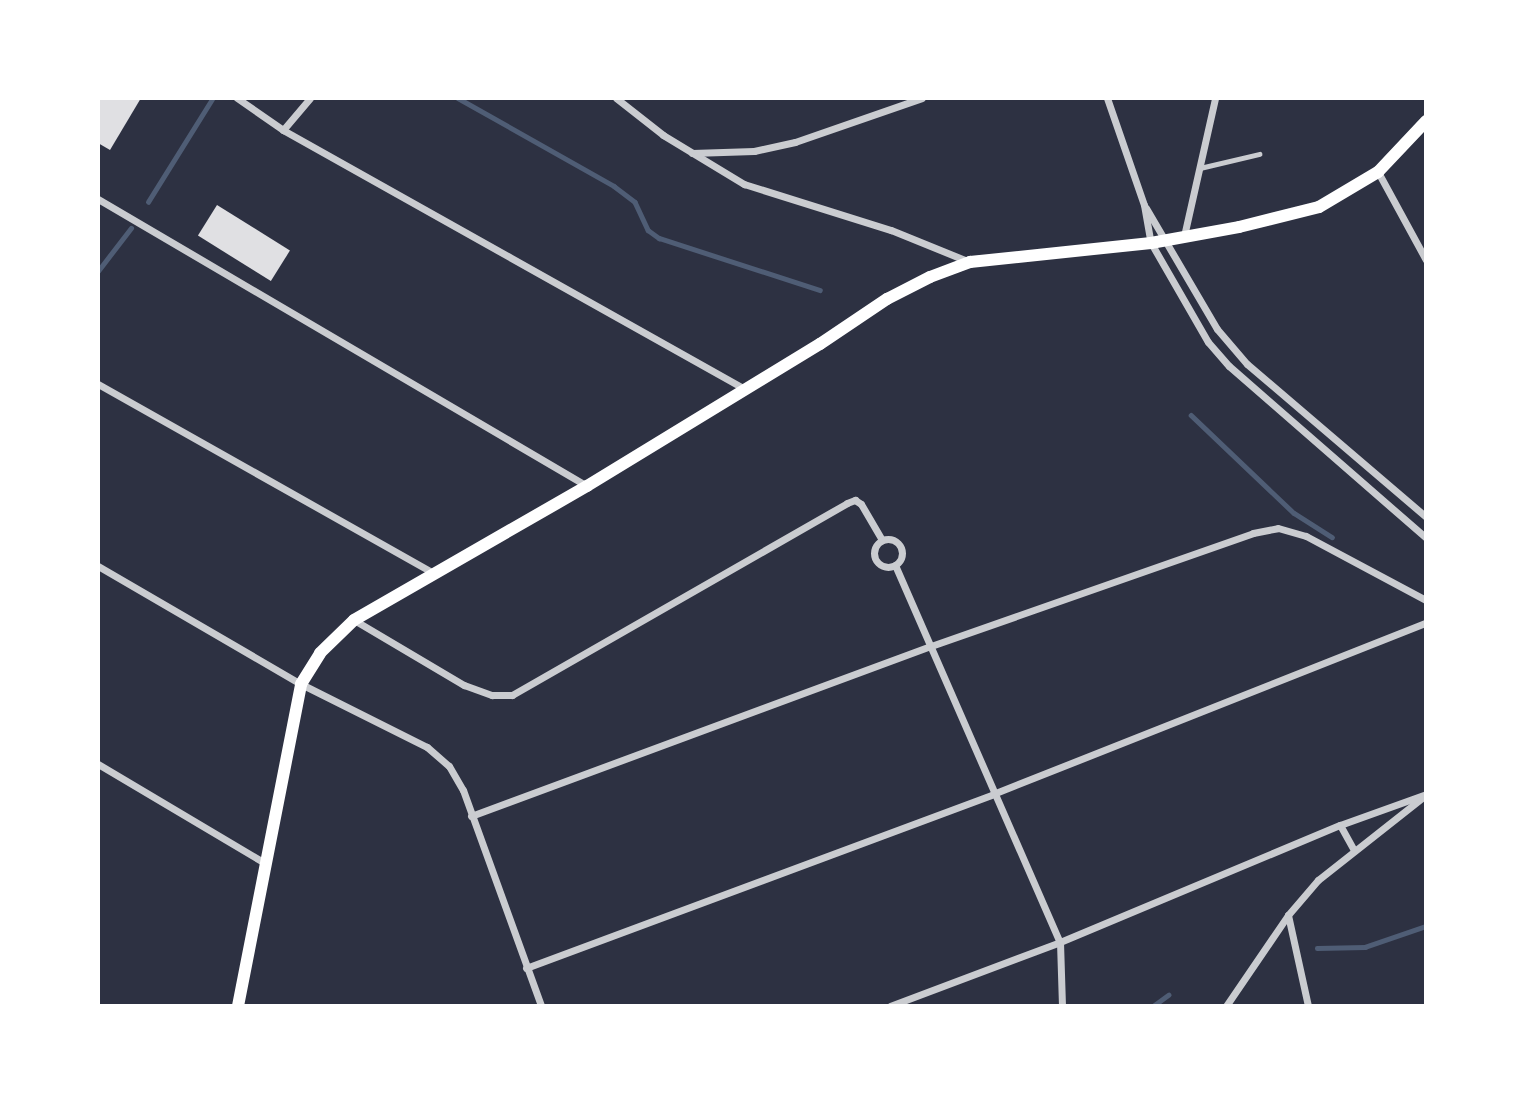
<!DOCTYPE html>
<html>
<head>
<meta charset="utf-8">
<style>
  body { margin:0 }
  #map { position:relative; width:1524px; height:1104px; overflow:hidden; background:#2d3142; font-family:"Space Grotesk",sans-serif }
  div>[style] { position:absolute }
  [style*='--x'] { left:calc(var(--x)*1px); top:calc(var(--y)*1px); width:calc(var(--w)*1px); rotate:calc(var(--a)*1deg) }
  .stream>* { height:4.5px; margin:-2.25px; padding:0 2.25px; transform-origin:2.25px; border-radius:2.25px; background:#4f5d75 }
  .building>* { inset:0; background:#e0e0e3; transform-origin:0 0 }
  .service>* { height:4.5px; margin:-2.25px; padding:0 2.25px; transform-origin:2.25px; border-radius:2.25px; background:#caccd0 }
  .minor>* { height:7px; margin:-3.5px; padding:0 3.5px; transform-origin:3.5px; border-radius:3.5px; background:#caccd0 }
  .minor>.ring { margin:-3.5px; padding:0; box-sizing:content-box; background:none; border:7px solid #caccd0; border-radius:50% }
  .secondary>* { height:12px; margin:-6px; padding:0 6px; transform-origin:6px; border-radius:6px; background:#fff }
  span { translate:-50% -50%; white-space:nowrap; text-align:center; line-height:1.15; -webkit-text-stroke:7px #fff; paint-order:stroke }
  .frame { position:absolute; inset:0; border:100px solid #fff; pointer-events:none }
</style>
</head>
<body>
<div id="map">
  <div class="stream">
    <div style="--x:458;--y:98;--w:179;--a:29.4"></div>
    <div style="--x:614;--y:186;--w:26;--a:37"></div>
    <div style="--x:635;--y:202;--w:31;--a:65"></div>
    <div style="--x:648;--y:230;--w:14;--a:36"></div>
    <div style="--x:659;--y:238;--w:169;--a:17.9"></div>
    <div style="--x:148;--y:202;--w:121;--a:-58.1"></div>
    <div style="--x:98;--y:271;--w:54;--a:-52.5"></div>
    <div style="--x:1191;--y:415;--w:142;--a:43.6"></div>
    <div style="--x:1294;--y:513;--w:45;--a:32.3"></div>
    <div style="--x:1317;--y:948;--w:48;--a:-1.2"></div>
    <div style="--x:1365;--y:947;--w:65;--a:-19"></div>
    <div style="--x:1153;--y:1006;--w:19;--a:-36"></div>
  </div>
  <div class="building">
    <div style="clip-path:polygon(98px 98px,141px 98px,110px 150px,98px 143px)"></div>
    <div style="left:217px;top:205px;width:86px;height:36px;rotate:32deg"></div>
  </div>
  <div class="service">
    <div style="--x:1200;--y:168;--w:61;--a:-13.3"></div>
  </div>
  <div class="minor">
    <div style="--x:237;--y:98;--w:56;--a:34.8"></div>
    <div style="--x:283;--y:130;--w:530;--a:29.28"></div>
    <div style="--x:616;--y:98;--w:60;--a:38.2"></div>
    <div style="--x:663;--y:135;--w:95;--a:31.2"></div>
    <div style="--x:744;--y:184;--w:154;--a:17.4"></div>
    <div style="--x:891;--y:230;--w:85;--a:22.1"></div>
    <div style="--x:1107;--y:98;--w:113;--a:70.9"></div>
    <div style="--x:1144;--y:205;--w:39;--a:80"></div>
    <div style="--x:1151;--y:243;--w:114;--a:60.1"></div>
    <div style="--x:1208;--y:342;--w:32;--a:49"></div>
    <div style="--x:1229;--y:366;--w:262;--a:41.1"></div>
    <div style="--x:283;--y:130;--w:42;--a:-49.8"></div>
    <div style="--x:692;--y:153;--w:62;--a:-1.8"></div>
    <div style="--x:754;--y:151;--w:42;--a:-12.4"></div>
    <div style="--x:795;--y:142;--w:134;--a:-19.1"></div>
    <div style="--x:1378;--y:172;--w:100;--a:61.4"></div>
    <div style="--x:98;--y:199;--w:567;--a:30.41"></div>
    <div style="--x:1146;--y:208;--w:140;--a:59.6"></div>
    <div style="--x:1217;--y:329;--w:46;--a:49.4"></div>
    <div style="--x:1247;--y:364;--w:235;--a:40.5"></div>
    <div style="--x:1184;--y:236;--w:141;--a:-77.3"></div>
    <div style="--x:98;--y:384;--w:386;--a:29.4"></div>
    <div class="ring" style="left:874px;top:539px;width:21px;height:21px"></div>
    <div style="--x:895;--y:565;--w:412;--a:66.4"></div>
    <div style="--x:1060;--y:942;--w:64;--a:88.2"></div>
    <div style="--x:98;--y:566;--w:235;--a:30.2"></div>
    <div style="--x:301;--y:684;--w:141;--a:26.6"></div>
    <div style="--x:427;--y:747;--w:29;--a:41"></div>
    <div style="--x:449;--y:766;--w:28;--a:60"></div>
    <div style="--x:463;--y:790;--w:230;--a:70.1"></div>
    <div style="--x:354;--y:620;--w:128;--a:30.6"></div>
    <div style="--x:464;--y:685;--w:30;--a:20"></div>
    <div style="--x:492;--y:695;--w:20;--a:0"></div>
    <div style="--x:512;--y:695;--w:386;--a:-29.8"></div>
    <div style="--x:847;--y:503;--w:9;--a:-21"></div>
    <div style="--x:855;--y:500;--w:7;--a:34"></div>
    <div style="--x:861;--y:504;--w:42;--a:59.7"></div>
    <div style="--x:98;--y:764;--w:194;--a:30.7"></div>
    <div style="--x:471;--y:816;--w:490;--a:-20.3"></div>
    <div style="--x:931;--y:646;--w:341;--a:-19.3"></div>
    <div style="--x:1253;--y:533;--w:25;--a:-11"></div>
    <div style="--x:1278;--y:528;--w:29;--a:16"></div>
    <div style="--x:1306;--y:536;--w:136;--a:28.1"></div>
    <div style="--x:1340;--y:825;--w:29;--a:61"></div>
    <div style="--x:1288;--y:915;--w:93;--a:77.6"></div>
    <div style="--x:526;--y:968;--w:498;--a:-20.4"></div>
    <div style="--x:993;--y:794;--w:466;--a:-21.6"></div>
    <div style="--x:890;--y:1006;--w:182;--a:-20.6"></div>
    <div style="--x:1060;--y:942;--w:303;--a:-22.7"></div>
    <div style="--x:1340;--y:825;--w:91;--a:-19.8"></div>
    <div style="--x:1226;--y:1006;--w:110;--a:-55.7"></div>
    <div style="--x:1288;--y:915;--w:46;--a:-49.4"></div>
    <div style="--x:1318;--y:880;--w:134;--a:-38.3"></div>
  </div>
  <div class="secondary">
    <div style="--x:238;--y:1006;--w:328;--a:-78.9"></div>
    <div style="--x:301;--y:684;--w:36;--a:-58"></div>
    <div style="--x:320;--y:653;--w:47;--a:-44.1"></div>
    <div style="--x:354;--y:620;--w:269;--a:-29.9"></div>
    <div style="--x:587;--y:486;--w:273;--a:-31.4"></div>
    <div style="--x:820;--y:344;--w:81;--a:-33.9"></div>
    <div style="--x:887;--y:299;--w:48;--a:-27.1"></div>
    <div style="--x:930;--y:277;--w:43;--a:-20.6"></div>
    <div style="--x:970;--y:262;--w:182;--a:-6"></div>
    <div style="--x:1151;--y:243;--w:89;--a:-10.3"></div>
    <div style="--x:1239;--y:227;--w:82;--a:-14"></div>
    <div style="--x:1319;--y:207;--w:69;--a:-30.7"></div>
    <div style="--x:1378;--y:172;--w:70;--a:-46.7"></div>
  </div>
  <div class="frame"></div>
</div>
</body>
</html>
